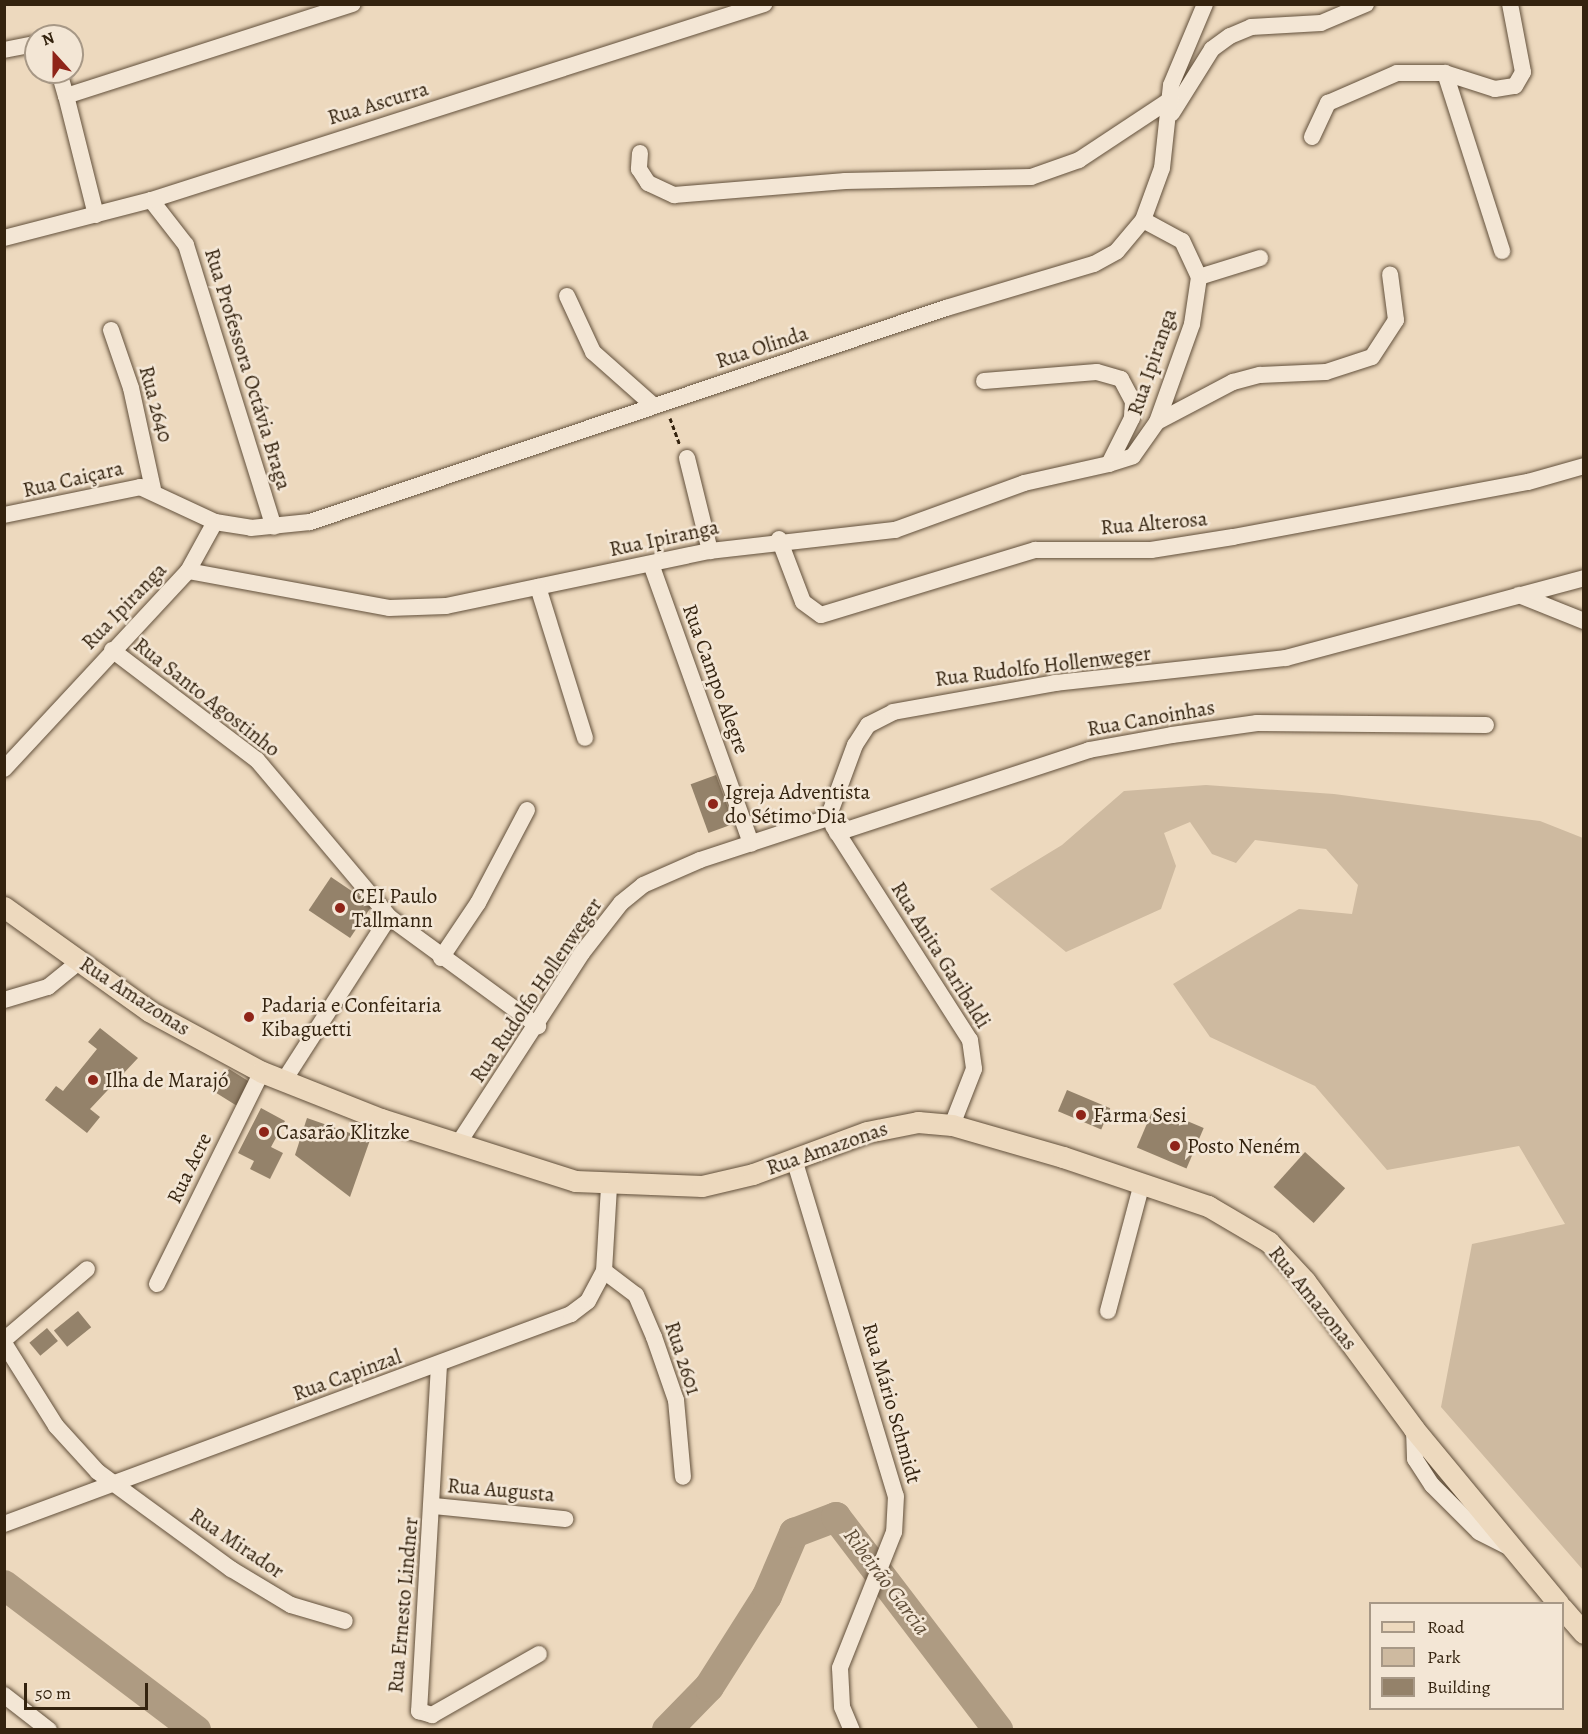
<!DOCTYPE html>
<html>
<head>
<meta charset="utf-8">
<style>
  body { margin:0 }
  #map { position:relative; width:1588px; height:1734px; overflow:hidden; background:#edd9be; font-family:Alegreya,serif }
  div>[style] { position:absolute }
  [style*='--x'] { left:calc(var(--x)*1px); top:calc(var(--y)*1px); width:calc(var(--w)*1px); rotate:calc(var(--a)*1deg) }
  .green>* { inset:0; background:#cebaa0 }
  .river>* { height:30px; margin:-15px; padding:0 15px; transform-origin:15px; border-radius:15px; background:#ae9b82 }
  .building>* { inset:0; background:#94826a; transform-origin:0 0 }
  .path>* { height:3px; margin-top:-1.5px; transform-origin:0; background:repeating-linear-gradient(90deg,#34230f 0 4.5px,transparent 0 7.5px) }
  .roads { filter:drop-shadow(0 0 2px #62503b) drop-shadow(0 0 2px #62503b) }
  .minor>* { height:16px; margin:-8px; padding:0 8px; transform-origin:8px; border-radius:8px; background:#f3e6d5 }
  .major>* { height:21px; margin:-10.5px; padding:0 10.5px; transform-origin:10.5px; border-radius:10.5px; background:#edd9be }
  .dots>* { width:16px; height:16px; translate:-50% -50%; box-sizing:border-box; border:3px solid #f3e6d5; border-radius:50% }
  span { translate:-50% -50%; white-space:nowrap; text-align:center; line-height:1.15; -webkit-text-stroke:5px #f3e6d5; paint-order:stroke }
  .street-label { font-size:21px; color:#34230f }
  .poi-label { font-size:21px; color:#34230f }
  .left { translate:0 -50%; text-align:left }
  .water-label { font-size:22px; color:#5f4d37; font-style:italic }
  .frame { position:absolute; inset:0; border:6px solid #34230f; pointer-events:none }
  .legend { position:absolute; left:1369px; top:1602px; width:195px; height:108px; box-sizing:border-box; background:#f3e6d5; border:2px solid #a79886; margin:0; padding:8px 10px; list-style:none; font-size:18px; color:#34230f }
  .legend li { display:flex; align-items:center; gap:12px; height:30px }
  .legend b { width:30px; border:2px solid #a79886 }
  .north { position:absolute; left:24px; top:24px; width:60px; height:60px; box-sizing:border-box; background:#f3e6d5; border:2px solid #a79886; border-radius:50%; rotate:339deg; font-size:16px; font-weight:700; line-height:24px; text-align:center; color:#34230f }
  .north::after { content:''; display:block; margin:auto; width:21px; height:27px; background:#8f2418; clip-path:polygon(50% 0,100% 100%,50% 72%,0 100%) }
  .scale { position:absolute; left:24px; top:1683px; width:124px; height:27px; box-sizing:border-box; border:3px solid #34230f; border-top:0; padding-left:8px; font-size:18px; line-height:21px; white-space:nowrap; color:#34230f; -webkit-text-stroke:4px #f3e6d5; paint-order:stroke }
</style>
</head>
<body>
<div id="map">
  <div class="green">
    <div style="clip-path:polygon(1206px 785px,1334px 794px,1540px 821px,1583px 838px,1583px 1570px,1441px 1407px,1472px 1244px,1565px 1224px,1519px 1146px,1387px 1170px,1315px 1086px,1210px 1037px,1173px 984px,1299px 909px,1352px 914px,1358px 885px,1326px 849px,1255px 840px,1236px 863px,1212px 854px,1190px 822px,1164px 833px,1176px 866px,1161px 909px,1066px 952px,990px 889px,1062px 845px,1124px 791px)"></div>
  </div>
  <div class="river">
    <div style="--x:4;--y:1585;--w:241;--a:37.1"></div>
    <div style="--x:667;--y:1730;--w:60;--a:-45.7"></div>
    <div style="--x:709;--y:1687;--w:108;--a:-57.5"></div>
    <div style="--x:767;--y:1596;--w:69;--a:-66.8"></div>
    <div style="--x:794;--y:1533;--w:45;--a:-20.9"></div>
    <div style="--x:836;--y:1517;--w:268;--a:52.7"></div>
  </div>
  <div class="building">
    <div style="left:716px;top:775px;width:52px;height:27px;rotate:70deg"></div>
    <div style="left:331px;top:877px;width:50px;height:40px;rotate:34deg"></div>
    <div style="clip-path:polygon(100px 1028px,138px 1058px,90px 1109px,100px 1117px,87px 1133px,45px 1100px,56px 1086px,63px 1091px,97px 1049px,88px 1042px)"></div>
    <div style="left:229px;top:1069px;width:26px;height:27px;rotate:32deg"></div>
    <div style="left:1067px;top:1090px;width:47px;height:23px;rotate:23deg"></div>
    <div style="left:1154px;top:1107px;width:54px;height:44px;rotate:23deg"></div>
    <div style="clip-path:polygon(261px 1108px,285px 1121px,271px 1147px,283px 1153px,270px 1179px,250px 1169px,254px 1161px,238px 1153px)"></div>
    <div style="clip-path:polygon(307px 1118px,370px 1140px,350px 1197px,295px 1155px)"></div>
    <div style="left:1305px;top:1152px;width:54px;height:47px;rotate:42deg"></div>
    <div style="left:78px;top:1311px;width:21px;height:31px;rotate:51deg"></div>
    <div style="left:47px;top:1328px;width:17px;height:23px;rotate:50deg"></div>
  </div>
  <div class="path">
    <div style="--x:670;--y:418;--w:29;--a:70"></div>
  </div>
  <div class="roads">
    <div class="minor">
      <div style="--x:4;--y:50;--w:33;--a:-11"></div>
      <div style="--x:59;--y:72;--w:25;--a:74"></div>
      <div style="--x:1445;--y:73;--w:187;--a:72.2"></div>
      <div style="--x:1172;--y:113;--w:75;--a:-58"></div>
      <div style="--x:1212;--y:49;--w:22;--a:-36"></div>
      <div style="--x:1230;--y:36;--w:23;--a:-23"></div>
      <div style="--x:1251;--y:27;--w:70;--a:-3.3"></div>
      <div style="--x:1321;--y:23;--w:49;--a:-22.9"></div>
      <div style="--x:1312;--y:137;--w:38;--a:-65"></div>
      <div style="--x:1328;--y:103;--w:75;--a:-23.5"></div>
      <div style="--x:1397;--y:73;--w:48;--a:0"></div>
      <div style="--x:1445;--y:73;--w:52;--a:17.7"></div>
      <div style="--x:1495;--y:89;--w:20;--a:-9"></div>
      <div style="--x:1515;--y:86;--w:16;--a:-60"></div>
      <div style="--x:1523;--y:72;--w:69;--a:-100.8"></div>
      <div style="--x:640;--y:153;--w:16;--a:94"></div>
      <div style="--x:639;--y:169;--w:17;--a:57"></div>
      <div style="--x:648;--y:183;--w:29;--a:25"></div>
      <div style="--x:674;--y:195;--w:172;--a:-4.7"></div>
      <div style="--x:845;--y:181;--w:186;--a:-1.2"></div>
      <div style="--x:1031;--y:177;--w:51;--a:-19.5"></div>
      <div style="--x:1079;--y:160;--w:110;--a:-33.5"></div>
      <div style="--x:151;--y:200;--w:57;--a:52.1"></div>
      <div style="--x:186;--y:245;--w:295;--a:72.7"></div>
      <div style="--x:96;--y:215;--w:123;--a:-104.1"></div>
      <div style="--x:66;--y:96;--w:301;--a:-17.8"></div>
      <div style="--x:4;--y:238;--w:152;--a:-14.5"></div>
      <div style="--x:151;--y:200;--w:644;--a:-17.73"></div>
      <div style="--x:1199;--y:277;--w:64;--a:-17.3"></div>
      <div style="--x:567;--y:296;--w:62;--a:65.1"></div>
      <div style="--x:593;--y:352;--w:81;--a:41.5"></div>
      <div style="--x:111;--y:330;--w:61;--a:71"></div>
      <div style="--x:131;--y:388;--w:103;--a:77.7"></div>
      <div style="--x:984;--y:381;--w:113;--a:-4.6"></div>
      <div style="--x:1097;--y:372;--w:25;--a:16"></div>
      <div style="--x:1121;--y:379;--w:26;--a:62"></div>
      <div style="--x:1133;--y:402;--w:16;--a:94"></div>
      <div style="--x:1132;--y:418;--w:51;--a:116.6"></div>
      <div style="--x:1157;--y:422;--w:86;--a:-27.8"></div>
      <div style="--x:1233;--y:382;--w:28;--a:-15"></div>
      <div style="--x:1260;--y:375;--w:66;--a:-2.6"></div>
      <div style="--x:1326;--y:372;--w:48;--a:-18.1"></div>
      <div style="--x:1372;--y:357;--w:44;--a:-57"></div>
      <div style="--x:1396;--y:320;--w:46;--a:-97.4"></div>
      <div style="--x:687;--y:458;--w:96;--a:76.1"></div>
      <div style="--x:4;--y:515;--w:139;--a:-11.6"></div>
      <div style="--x:140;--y:487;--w:83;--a:25"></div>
      <div style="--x:215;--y:522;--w:36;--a:9"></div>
      <div style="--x:251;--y:528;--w:59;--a:-5.8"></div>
      <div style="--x:310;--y:522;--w:671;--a:-18.6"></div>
      <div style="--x:946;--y:308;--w:154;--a:-16.6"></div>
      <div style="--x:1094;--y:264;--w:26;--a:-29"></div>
      <div style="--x:1117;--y:251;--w:40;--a:-50"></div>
      <div style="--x:1143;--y:220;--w:55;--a:-69.9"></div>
      <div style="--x:1162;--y:168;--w:83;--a:-83.8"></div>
      <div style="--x:1171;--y:85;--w:88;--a:-67.2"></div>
      <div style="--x:779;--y:539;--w:67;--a:69.1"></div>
      <div style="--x:803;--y:602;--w:22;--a:36"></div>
      <div style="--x:821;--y:615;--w:224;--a:-16.9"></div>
      <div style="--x:1035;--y:550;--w:116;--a:0"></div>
      <div style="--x:1151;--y:550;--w:83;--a:-9"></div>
      <div style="--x:1233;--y:537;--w:300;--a:-10.6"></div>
      <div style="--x:1528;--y:482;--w:58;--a:-15.9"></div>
      <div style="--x:651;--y:564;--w:297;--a:70.3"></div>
      <div style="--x:188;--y:571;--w:204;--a:10.4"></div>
      <div style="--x:389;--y:608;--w:57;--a:-2"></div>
      <div style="--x:446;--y:606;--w:270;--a:-11.8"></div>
      <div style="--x:710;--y:551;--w:186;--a:-6.5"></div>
      <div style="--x:895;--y:530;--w:137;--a:-20"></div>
      <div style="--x:1024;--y:483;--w:87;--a:-12.6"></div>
      <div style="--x:1109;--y:464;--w:25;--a:-18"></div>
      <div style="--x:1133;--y:456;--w:42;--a:-54.8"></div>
      <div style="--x:1157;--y:422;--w:104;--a:-70.3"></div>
      <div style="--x:1192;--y:324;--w:48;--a:-81.5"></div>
      <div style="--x:1199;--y:277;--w:40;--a:-115"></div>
      <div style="--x:1182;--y:241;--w:44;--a:-151.7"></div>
      <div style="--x:538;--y:587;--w:158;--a:72.7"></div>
      <div style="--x:1519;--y:595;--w:70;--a:21.8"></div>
      <div style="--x:112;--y:650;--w:182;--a:37.2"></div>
      <div style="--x:257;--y:760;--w:205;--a:49.9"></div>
      <div style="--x:389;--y:917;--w:185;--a:36.2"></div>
      <div style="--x:4;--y:769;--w:270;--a:-47.1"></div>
      <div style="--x:188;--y:571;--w:56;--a:-61.1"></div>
      <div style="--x:833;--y:826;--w:254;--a:57.4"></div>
      <div style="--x:970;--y:1040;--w:29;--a:82"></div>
      <div style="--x:974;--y:1069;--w:60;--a:111.4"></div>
      <div style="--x:837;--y:833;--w:265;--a:-18.2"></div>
      <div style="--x:1089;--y:750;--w:84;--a:-10.2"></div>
      <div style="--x:1172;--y:735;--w:86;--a:-8"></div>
      <div style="--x:1257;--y:723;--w:229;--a:0.5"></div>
      <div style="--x:441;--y:958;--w:66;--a:-56.1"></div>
      <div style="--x:478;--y:903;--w:105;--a:-62.2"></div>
      <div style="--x:4;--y:1000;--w:46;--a:-16.5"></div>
      <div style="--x:48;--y:987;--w:41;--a:-39.1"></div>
      <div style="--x:283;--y:1082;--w:196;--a:-57.3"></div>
      <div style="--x:458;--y:1144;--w:228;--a:-57"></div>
      <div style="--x:582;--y:953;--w:63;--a:-52"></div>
      <div style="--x:621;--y:903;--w:28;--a:-39"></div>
      <div style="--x:643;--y:885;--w:62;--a:-23.7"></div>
      <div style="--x:700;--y:860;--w:135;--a:-18.2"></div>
      <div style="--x:828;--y:818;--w:78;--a:-69.7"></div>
      <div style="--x:855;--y:745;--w:24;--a:-57"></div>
      <div style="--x:868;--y:725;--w:28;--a:-27"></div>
      <div style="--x:893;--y:712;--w:165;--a:-10.1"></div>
      <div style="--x:1055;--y:683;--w:232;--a:-6.2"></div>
      <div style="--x:1286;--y:658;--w:309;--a:-15"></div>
      <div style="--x:794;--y:1159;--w:352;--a:73.2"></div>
      <div style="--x:896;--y:1496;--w:36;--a:93"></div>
      <div style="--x:894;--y:1532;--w:146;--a:111.7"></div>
      <div style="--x:840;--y:1668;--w:39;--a:87"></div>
      <div style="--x:842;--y:1707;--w:25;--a:67"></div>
      <div style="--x:604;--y:1271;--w:40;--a:37"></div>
      <div style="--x:636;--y:1295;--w:46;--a:66.8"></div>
      <div style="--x:654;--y:1337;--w:67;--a:70.8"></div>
      <div style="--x:676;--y:1400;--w:77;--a:84.8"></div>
      <div style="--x:157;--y:1284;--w:237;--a:-63.7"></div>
      <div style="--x:1108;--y:1311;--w:132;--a:-75.1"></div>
      <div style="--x:4;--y:1340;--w:109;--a:-40.5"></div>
      <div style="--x:4;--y:1343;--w:98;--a:57.9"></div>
      <div style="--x:56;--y:1426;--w:62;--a:47.6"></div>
      <div style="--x:98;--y:1472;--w:165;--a:36.1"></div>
      <div style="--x:231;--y:1569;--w:70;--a:31"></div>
      <div style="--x:291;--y:1605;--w:56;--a:16.5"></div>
      <div style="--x:439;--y:1365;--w:347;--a:93.3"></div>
      <div style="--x:419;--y:1711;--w:14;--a:17"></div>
      <div style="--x:432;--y:1715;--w:123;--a:-29.7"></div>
      <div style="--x:1414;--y:1429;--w:30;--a:88"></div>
      <div style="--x:1415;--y:1459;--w:31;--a:57"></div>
      <div style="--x:1432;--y:1485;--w:66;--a:45"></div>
      <div style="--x:1479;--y:1532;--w:34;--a:27"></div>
      <div style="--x:434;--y:1506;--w:132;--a:5.7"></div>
      <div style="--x:4;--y:1524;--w:605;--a:-20.32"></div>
      <div style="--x:571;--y:1314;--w:21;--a:-37"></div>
      <div style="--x:588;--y:1301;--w:34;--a:-62"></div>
      <div style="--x:604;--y:1271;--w:85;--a:-86.6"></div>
      <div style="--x:4;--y:1695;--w:57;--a:37.9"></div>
    </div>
    <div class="major">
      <div style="--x:4;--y:907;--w:178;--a:35.6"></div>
      <div style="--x:149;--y:1011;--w:128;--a:28.4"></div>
      <div style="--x:262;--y:1072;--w:128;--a:21.6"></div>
      <div style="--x:381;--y:1119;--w:204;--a:17.7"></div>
      <div style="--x:575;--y:1181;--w:127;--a:2.3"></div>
      <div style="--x:702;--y:1186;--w:52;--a:-13.2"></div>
      <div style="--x:753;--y:1174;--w:121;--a:-20.2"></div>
      <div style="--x:867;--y:1132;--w:52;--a:-11.1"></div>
      <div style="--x:918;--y:1122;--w:34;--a:5"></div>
      <div style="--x:952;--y:1125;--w:116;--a:16.1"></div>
      <div style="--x:1063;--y:1157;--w:153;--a:18.7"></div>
      <div style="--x:1208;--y:1206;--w:71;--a:30.5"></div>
      <div style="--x:1269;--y:1242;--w:53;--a:47.3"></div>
      <div style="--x:1305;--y:1281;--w:184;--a:53.6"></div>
      <div style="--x:1414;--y:1429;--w:227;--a:50.4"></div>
      <div style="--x:1562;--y:1608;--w:33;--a:49"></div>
    </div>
  </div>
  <div class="dots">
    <div style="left:713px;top:804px;background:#8f2418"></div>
    <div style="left:340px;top:908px;background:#8f2418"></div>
    <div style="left:249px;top:1017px;background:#8f2418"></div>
    <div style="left:93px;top:1080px;background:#8f2418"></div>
    <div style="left:1081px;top:1115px;background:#8f2418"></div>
    <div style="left:264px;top:1132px;background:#8f2418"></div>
    <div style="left:1175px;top:1146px;background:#8f2418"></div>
  </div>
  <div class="street-label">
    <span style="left:378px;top:103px;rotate:-17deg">Rua Ascurra</span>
    <span style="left:762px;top:347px;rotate:-18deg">Rua Olinda</span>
    <span style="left:1152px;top:362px;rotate:-71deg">Rua Ipiranga</span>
    <span style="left:248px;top:369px;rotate:73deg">Rua Professora Octávia Braga</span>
    <span style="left:156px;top:404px;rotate:75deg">Rua 2640</span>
    <span style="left:73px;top:479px;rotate:-13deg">Rua Caiçara</span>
    <span style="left:1154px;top:523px;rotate:-5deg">Rua Alterosa</span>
    <span style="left:664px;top:538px;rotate:-12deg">Rua Ipiranga</span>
    <span style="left:124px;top:606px;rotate:-46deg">Rua Ipiranga</span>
    <span style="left:1043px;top:666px;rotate:-7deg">Rua Rudolfo Hollenweger</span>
    <span style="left:716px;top:679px;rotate:70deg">Rua Campo Alegre</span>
    <span style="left:207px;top:697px;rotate:38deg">Rua Santo Agostinho</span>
    <span style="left:1151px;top:718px;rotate:-10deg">Rua Canoinhas</span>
    <span style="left:941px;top:955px;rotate:58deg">Rua Anita Garibaldi</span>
    <span style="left:536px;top:990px;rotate:-56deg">Rua Rudolfo Hollenweger</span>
    <span style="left:135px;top:996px;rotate:33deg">Rua Amazonas</span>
    <span style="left:827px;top:1148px;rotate:-19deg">Rua Amazonas</span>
    <span style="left:189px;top:1168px;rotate:-64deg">Rua Acre</span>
    <span style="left:1313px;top:1298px;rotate:51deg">Rua Amazonas</span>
    <span style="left:683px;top:1358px;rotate:72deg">Rua 2601</span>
    <span style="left:347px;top:1375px;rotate:-20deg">Rua Capinzal</span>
    <span style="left:892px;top:1403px;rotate:74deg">Rua Mário Schmidt</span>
    <span style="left:501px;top:1490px;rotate:5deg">Rua Augusta</span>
    <span style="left:237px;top:1543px;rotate:34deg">Rua Mirador</span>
    <span style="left:403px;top:1605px;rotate:-85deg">Rua Ernesto Lindner</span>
  </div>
  <div class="poi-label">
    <span class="left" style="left:725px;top:804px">Igreja Adventista<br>do Sétimo Dia</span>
    <span class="left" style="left:352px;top:908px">CEI Paulo<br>Tallmann</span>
    <span class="left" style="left:261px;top:1017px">Padaria e Confeitaria<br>Kibaguetti</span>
    <span class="left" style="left:105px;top:1080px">Ilha de Marajó</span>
    <span class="left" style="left:1093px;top:1115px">Farma Sesi</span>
    <span class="left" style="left:276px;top:1132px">Casarão Klitzke</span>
    <span class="left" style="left:1187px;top:1146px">Posto Neném</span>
  </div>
  <div class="water-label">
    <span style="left:886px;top:1582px;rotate:53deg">Ribeirão Garcia</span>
  </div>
  <div class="frame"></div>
  <ul class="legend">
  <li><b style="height:8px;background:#edd9be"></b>Road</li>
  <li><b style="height:16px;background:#cebaa0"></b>Park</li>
  <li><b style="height:16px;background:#94826a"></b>Building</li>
  </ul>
  <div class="north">N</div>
  <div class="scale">50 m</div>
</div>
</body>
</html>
